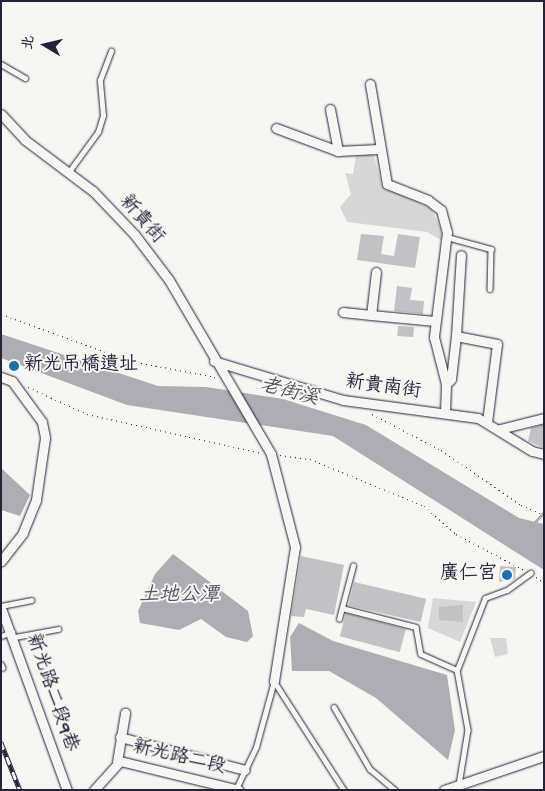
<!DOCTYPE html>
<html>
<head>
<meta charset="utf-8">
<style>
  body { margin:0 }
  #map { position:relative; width:545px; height:791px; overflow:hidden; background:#f6f6f2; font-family:"Gochi Hand","LXGW WenKai TC",sans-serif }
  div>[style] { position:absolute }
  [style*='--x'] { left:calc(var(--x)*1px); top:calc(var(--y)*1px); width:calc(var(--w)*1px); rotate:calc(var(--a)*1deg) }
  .green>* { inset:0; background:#d7d7d7 }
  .water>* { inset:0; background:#adadb3 }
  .stream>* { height:2.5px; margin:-1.25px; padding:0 1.25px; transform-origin:1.25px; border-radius:1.25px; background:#adadb3 }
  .building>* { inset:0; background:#c2c2c4; transform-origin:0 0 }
  .path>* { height:1px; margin-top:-0.5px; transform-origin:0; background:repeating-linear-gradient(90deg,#22223b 0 1px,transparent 0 5px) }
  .roads { filter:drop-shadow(0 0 1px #22223b) drop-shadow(0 0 1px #22223b) }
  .lane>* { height:4.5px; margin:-2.25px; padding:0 2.25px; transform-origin:2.25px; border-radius:2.25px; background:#f6f6f2 }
  .street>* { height:9px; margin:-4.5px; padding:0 4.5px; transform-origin:4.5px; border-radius:4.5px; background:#f6f6f2 }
  .rail>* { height:4.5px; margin-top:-2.25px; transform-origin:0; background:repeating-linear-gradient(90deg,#f6f6f2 0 8px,#22223b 0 16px); box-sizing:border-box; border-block:1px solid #22223b }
  .dots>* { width:14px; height:14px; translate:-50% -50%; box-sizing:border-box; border:2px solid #f6f6f2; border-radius:50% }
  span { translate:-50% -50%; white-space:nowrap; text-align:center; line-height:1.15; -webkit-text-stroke:4px #f6f6f2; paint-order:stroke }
  .street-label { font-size:19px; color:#22223b }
  .poi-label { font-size:19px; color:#22223b }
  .left { translate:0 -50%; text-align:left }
  .right { translate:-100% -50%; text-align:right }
  .water-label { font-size:20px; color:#535365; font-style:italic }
  .frame { position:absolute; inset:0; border:2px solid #22223b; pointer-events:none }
  .north { position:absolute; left:20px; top:20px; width:50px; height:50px; -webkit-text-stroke:4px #f6f6f2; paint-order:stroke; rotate:279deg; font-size:14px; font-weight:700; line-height:20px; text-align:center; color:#22223b }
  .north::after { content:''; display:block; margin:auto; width:18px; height:22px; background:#22223b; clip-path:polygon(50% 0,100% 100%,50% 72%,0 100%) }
</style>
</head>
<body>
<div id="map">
  <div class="green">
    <div style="clip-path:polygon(373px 152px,382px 186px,431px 208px,441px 228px,441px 240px,427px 232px,347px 222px,340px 207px,351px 194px,345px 173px,353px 174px,356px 155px)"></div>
    <div style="clip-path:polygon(433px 598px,476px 602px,460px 642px,428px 628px)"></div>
    <div style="clip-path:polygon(490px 638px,506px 638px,508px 654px,495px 657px)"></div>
  </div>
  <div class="water">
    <div style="clip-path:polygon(1px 334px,158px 386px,206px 387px,283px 399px,366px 425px,519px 518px,544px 524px,544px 570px,333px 436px,127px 405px,1px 358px)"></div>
    <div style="clip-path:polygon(1px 468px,30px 495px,20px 516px,1px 510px)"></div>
    <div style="clip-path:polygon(173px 554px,248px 611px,253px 636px,247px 642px,226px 637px,201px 619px,179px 630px,140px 623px,138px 611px,155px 574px)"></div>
    <div style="clip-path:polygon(299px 623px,333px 641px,447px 675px,455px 730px,448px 760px,376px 698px,329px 671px,292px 671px,290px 637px)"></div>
  </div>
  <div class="stream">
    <div style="--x:533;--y:524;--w:16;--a:-47"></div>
  </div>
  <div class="building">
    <div style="clip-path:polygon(361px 234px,384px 236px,381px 254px,394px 256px,398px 234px,420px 237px,415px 268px,357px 260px)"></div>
    <div style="clip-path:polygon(397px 286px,412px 288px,410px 300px,424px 301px,423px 314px,394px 311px)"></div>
    <div style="left:398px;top:326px;width:16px;height:10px;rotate:4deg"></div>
    <div style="clip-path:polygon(544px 424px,544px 448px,528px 441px,531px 428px)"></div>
    <div style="clip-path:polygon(301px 556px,344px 565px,334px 615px,306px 609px,304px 617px,291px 616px)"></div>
    <div style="clip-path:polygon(500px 566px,516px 567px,515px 579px,499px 582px)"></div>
    <div style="left:354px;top:582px;width:74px;height:24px;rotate:13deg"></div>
    <div style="clip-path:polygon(463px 605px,463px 622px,439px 620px,439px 607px)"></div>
    <div style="left:346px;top:613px;width:62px;height:24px;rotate:15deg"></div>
  </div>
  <div class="path">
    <div style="--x:1;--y:314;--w:138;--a:19.9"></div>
    <div style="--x:131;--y:361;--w:86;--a:10.7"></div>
    <div style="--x:28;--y:387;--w:65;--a:24.6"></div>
    <div style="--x:87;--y:414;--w:178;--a:12.6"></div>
    <div style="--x:372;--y:414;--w:78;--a:27.6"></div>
    <div style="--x:441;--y:450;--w:97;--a:34.5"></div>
    <div style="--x:521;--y:505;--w:25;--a:23"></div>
    <div style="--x:280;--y:455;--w:30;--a:8"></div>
    <div style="--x:310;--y:459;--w:123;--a:22.4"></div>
    <div style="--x:424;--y:506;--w:43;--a:41.2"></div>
    <div style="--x:456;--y:534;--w:77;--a:27.9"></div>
    <div style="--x:536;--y:577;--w:9;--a:32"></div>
  </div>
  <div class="roads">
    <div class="lane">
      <div style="--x:1;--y:64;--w:28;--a:30"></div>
      <div style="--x:68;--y:173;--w:51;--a:-53.8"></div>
      <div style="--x:98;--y:132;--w:17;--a:-73"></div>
      <div style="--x:103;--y:116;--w:36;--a:-95"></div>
      <div style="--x:100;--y:80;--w:31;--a:-69"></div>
      <div style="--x:447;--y:237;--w:46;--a:15.3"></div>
      <div style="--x:491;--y:249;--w:40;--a:91.4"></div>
      <div style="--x:1;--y:606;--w:31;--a:-11"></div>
      <div style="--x:342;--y:608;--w:76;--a:14.4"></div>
      <div style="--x:416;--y:627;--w:27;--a:80"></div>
      <div style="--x:421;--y:654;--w:39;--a:24"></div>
      <div style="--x:457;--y:670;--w:61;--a:79.6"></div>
      <div style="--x:468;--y:730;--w:56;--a:99.3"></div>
      <div style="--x:339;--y:619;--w:55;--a:-75.2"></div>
      <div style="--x:1;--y:636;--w:12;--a:-20"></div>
      <div style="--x:15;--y:637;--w:44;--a:-10.5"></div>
      <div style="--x:1;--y:664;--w:4;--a:63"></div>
      <div style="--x:457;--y:670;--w:77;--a:-68.7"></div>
      <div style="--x:485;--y:598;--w:23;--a:-20"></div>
      <div style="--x:507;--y:590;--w:29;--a:-36"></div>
      <div style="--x:274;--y:681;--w:130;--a:57.3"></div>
      <div style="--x:334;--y:707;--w:72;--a:59.9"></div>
      <div style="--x:370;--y:769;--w:33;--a:40"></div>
      <div style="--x:236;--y:789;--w:47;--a:-64.5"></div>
      <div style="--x:256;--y:747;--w:68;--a:-74.7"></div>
    </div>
    <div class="street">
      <div style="--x:370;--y:84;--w:101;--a:80.4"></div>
      <div style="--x:387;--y:184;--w:44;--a:21.3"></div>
      <div style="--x:428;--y:200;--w:16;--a:38"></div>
      <div style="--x:441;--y:210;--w:23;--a:75"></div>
      <div style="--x:447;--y:232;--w:106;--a:97.1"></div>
      <div style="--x:434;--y:337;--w:49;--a:75.7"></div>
      <div style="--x:446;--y:384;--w:28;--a:92"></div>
      <div style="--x:330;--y:109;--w:43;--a:79.2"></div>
      <div style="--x:1;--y:114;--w:35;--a:47"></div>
      <div style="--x:25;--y:140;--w:85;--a:36.9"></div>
      <div style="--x:93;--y:191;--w:61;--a:46.3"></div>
      <div style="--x:135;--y:235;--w:56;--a:52.9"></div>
      <div style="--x:169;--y:280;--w:202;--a:59.6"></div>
      <div style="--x:271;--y:454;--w:96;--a:75.5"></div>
      <div style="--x:295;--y:547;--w:136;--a:98.9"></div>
      <div style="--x:276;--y:128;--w:66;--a:20.4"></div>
      <div style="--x:338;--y:151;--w:40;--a:-2.9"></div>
      <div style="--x:376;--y:272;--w:43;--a:96.6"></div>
      <div style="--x:371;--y:315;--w:64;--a:5.4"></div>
      <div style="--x:343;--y:312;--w:28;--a:6"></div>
      <div style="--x:456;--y:336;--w:42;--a:11"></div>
      <div style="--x:497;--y:344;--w:79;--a:97.3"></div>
      <div style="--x:214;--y:361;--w:135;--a:16.8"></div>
      <div style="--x:343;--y:400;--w:136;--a:7.6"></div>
      <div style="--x:478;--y:418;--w:63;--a:31.4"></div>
      <div style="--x:532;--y:451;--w:12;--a:14"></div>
      <div style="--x:1;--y:377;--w:12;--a:20"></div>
      <div style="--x:12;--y:381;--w:51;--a:53.8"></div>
      <div style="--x:42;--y:422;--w:16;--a:79"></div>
      <div style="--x:45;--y:438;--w:63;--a:98.3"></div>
      <div style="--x:36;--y:500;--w:35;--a:112"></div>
      <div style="--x:23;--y:533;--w:36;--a:128"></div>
      <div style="--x:446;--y:384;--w:7;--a:-45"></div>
      <div style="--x:451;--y:379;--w:43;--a:-83.4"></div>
      <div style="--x:456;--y:336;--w:81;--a:-86.5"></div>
      <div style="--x:500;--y:429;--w:45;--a:-14"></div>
      <div style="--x:1;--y:608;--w:194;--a:70.1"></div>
      <div style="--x:120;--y:737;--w:129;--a:14.8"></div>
      <div style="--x:117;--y:762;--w:50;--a:-80.7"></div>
      <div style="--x:94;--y:790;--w:39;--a:-48"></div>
      <div style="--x:120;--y:761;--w:122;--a:13.7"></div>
      <div style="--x:444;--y:790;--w:106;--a:-18.8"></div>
    </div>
  </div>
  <div class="rail">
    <div style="--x:1;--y:742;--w:52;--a:68.4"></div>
  </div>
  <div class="dots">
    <div style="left:14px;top:366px;background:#1f6fb2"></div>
    <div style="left:507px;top:575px;background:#1f6fb2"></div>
  </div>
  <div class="street-label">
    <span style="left:141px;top:220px;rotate:49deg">新貴街</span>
    <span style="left:383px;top:388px;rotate:8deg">新貴南街</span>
    <span style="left:51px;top:693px;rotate:71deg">新光路二段9巷</span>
    <span style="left:179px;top:758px;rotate:13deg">新光路二段</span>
  </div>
  <div class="poi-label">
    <span class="left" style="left:24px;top:366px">新光吊橋遺址</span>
    <span class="right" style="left:497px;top:575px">廣仁宮</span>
  </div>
  <div class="water-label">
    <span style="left:289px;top:393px;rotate:14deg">老街溪</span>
    <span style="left:179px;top:596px">土地公潭</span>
  </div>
  <div class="frame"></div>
  <div class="north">北</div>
</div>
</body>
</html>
